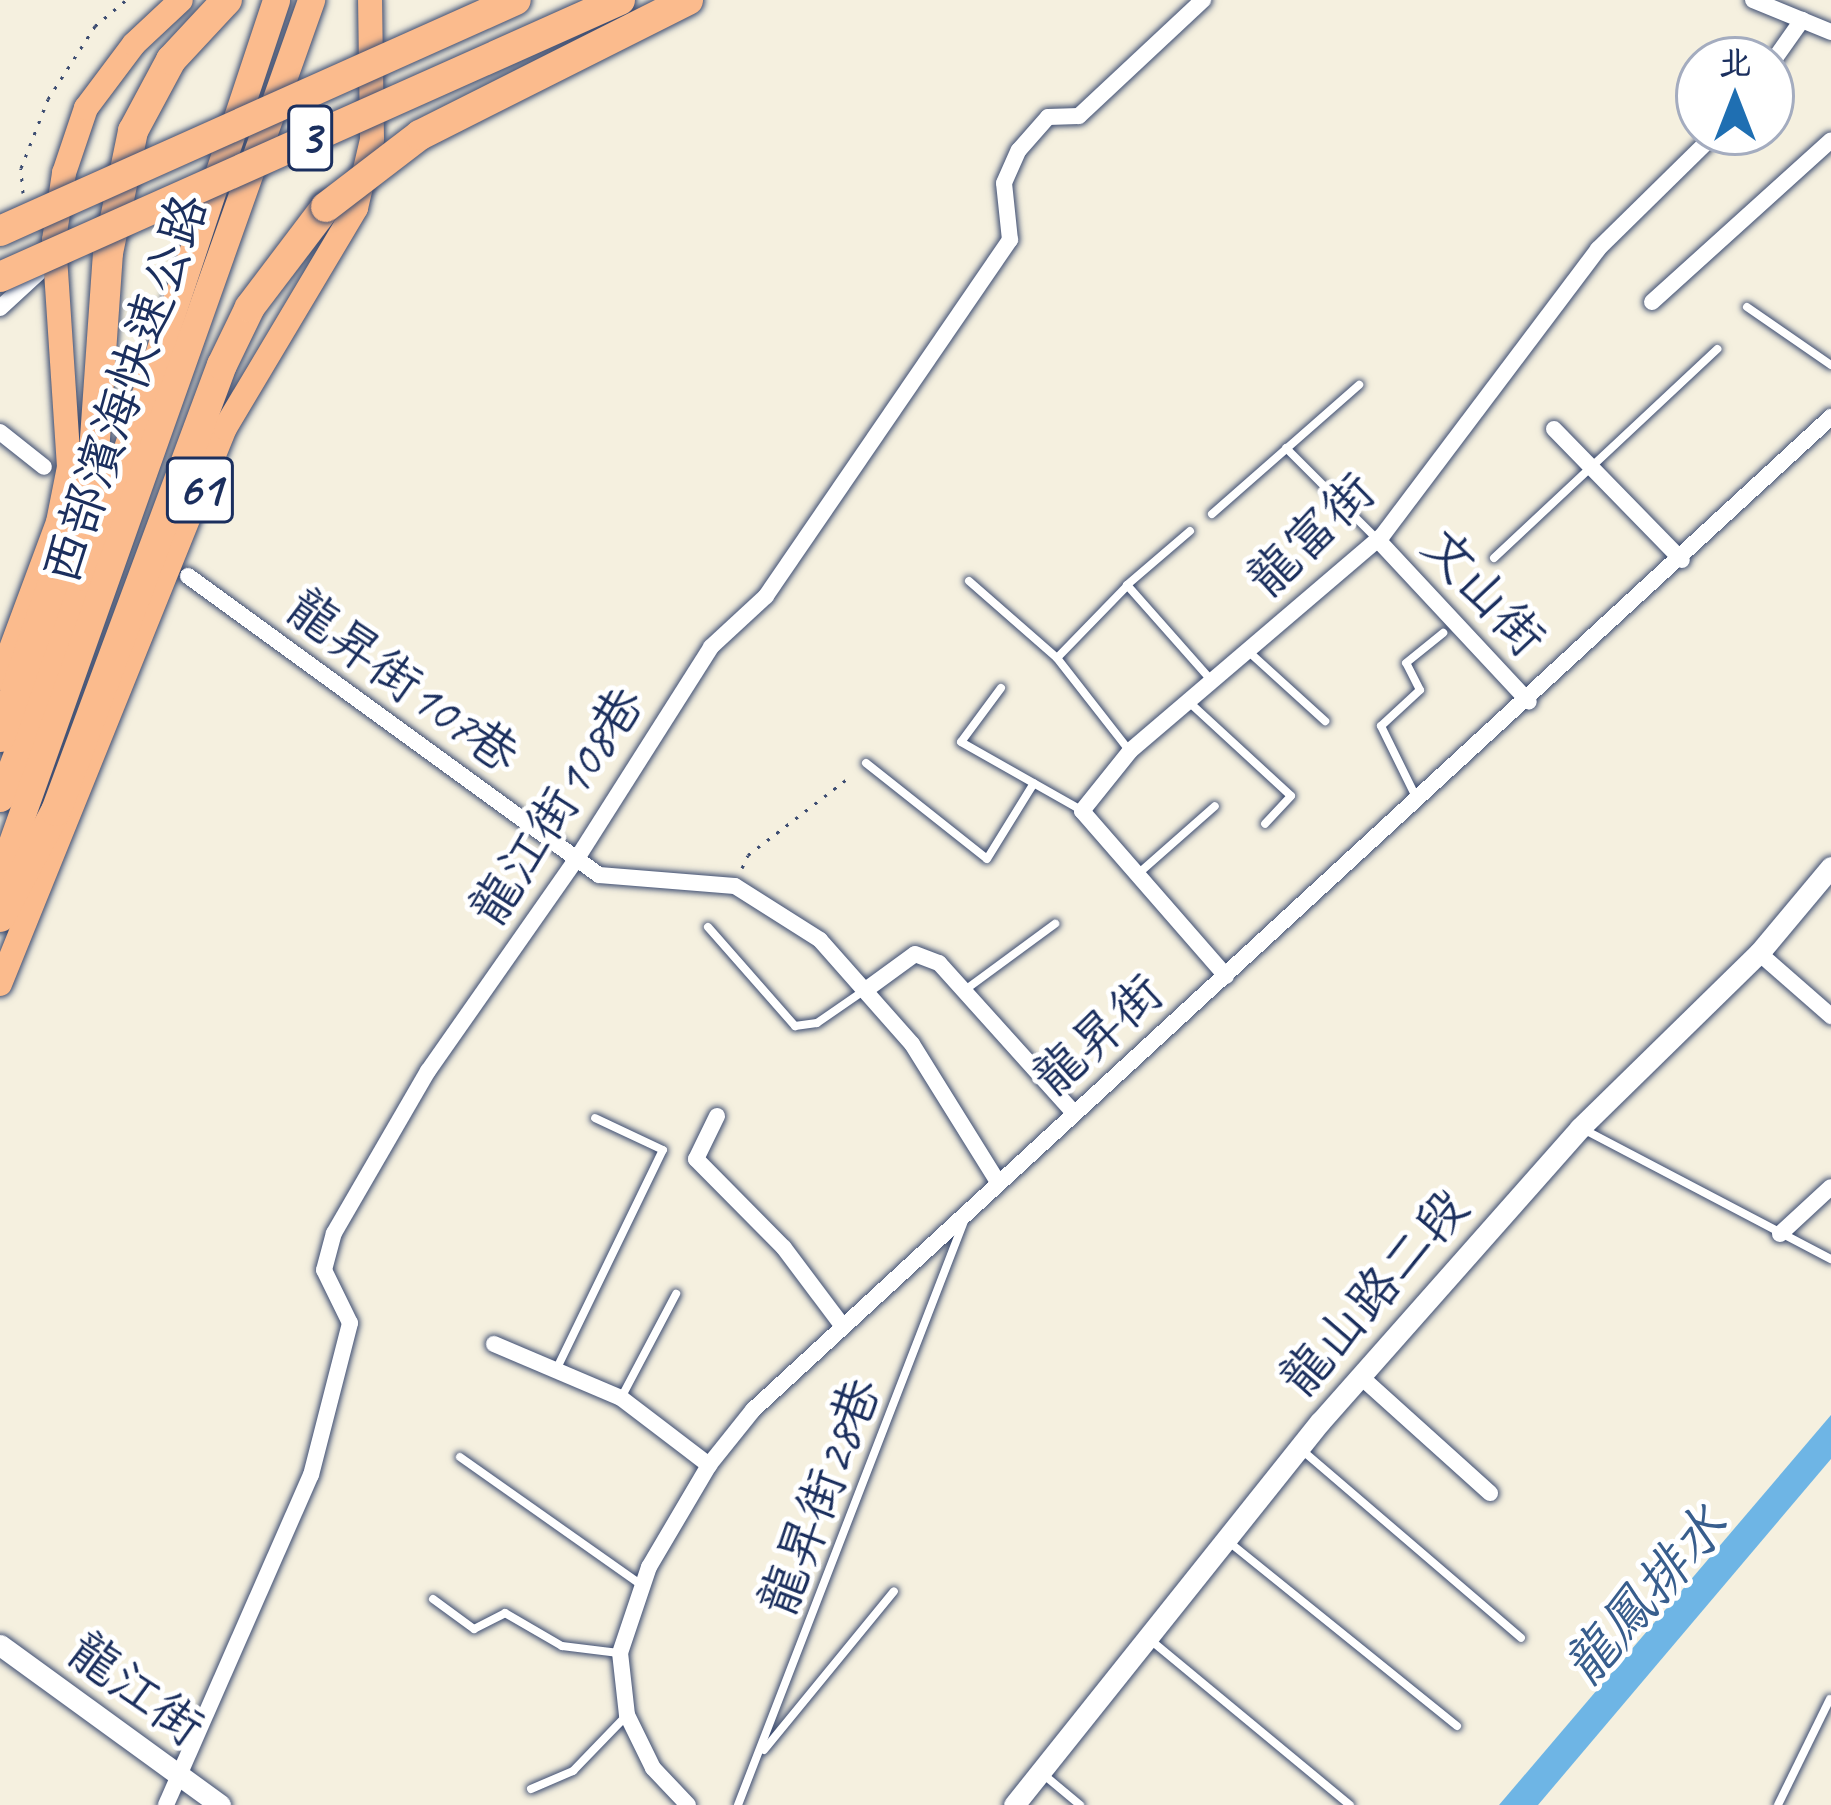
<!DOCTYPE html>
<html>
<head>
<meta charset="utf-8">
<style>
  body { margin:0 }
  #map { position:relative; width:1831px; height:1805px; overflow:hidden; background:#f5f0df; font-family:Caveat,"LXGW WenKai TC",sans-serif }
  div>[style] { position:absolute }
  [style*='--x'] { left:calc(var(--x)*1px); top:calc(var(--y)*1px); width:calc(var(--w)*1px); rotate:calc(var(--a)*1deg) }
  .water>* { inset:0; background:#6eb5e5 }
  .path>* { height:3px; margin-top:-1.5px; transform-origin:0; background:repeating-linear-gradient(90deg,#3c4c71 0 3px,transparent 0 12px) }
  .roads { filter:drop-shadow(0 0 3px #3c4c71) drop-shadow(0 0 3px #3c4c71) }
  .service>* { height:8px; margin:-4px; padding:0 4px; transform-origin:4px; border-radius:4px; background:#fff }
  .minor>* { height:16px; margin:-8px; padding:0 8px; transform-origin:8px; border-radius:8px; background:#fff }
  .tertiary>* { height:21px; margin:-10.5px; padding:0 10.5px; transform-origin:10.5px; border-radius:10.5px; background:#fff }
  .primary>* { height:24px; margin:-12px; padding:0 12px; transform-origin:12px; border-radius:12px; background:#fbbb8d }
  .trunk>* { height:27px; margin:-13.5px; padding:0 13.5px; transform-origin:13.5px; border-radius:13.5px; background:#fbbb8d }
  .motorway>* { height:30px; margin:-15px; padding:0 15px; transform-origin:15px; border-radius:15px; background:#fbbb8d }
  .bridges { filter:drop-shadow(0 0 3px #3c4c71) drop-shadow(0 0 3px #3c4c71) }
  .motorway-bridge>* { height:30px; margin:-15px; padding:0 15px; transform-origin:15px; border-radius:15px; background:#fbbb8d }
  span { translate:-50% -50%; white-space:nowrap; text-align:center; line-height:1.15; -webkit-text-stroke:10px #fff; paint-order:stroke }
  .shield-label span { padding:3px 9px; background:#fff; border:3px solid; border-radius:9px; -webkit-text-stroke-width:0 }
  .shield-label { font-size:48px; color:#1b2f5e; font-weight:700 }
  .street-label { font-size:51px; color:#1b2f5e }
  .water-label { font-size:54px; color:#385e8d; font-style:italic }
  .north { position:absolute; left:1675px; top:36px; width:120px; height:120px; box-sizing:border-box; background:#fff; border:3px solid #a4acbf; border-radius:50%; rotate:0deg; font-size:33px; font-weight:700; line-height:48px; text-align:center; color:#1b2f5e }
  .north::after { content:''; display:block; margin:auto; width:42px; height:54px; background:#1f6fb2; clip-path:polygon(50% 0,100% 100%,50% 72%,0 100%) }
</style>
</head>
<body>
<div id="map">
  <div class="water">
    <div style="clip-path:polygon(1831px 1415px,1831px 1459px,1538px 1805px,1499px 1805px)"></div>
  </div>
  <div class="path">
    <div style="--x:23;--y:193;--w:25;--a:-95"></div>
    <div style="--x:21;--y:168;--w:74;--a:-68.6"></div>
    <div style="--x:48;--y:99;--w:87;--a:-57.2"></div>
    <div style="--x:95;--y:26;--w:40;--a:-40"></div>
    <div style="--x:742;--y:868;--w:14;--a:-65"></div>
    <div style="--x:748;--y:855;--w:125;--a:-37.5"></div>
  </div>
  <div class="roads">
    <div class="service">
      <div style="--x:1747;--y:307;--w:102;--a:34.6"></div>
      <div style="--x:1286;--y:448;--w:129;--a:45"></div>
      <div style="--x:1212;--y:514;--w:196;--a:-41.3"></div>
      <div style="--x:1190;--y:531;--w:83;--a:139.4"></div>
      <div style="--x:1127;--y:585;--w:127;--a:48.5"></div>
      <div style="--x:1494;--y:558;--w:306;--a:-43.1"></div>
      <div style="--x:969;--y:581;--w:117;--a:41.2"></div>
      <div style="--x:1057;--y:658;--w:115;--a:52"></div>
      <div style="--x:1249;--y:652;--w:103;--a:42.2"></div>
      <div style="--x:1057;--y:658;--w:100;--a:-45.8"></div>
      <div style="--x:1001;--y:688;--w:67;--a:126.5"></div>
      <div style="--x:961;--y:742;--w:138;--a:29.5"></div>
      <div style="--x:1190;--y:703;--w:137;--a:42.6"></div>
      <div style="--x:1291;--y:796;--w:38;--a:133"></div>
      <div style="--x:866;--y:763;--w:154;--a:38.4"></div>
      <div style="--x:987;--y:859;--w:89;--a:-58.3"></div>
      <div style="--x:1415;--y:795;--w:77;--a:-116.2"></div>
      <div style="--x:1381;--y:726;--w:53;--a:-42.7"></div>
      <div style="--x:1420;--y:690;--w:30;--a:-117"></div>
      <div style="--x:1406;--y:663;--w:48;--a:-39"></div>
      <div style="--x:1139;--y:873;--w:101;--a:-41.4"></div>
      <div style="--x:708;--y:927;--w:132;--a:48.7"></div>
      <div style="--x:795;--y:1026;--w:22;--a:-8"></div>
      <div style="--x:817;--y:1023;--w:55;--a:-34.6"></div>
      <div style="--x:965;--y:990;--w:112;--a:-36.3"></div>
      <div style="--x:1583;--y:1129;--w:280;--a:27.7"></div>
      <div style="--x:558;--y:1366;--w:240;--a:-64.1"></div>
      <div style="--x:663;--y:1150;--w:75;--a:-154.8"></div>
      <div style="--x:621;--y:1398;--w:118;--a:-62.1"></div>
      <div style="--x:1303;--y:1451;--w:287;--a:40.6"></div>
      <div style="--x:460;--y:1457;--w:220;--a:35.2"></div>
      <div style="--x:1229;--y:1542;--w:293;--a:38.9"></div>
      <div style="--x:433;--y:1599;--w:51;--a:36.2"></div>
      <div style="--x:474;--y:1629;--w:35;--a:-27"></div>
      <div style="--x:505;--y:1613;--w:66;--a:30.1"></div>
      <div style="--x:562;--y:1646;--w:57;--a:7"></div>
      <div style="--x:1148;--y:1638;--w:262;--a:39.6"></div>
      <div style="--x:764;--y:1750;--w:205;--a:-50.7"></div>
      <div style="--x:1044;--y:1775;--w:47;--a:39.8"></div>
      <div style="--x:531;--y:1789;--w:46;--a:-23.2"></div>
      <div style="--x:573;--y:1771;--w:78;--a:-46"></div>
      <div style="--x:738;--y:1805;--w:626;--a:-68.84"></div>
      <div style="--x:1778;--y:1805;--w:118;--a:-63.9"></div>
    </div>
    <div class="minor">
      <div style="--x:1753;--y:0;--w:84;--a:22.3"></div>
      <div style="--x:1771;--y:64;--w:54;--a:-54.8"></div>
      <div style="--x:1652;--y:302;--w:241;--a:-42.1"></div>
      <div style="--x:0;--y:308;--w:52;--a:-42.6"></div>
      <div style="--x:1554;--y:429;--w:183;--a:45.7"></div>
      <div style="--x:0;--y:432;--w:56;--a:38.5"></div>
      <div style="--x:1378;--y:540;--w:221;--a:47"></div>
      <div style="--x:188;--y:576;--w:508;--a:36.04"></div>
      <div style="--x:599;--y:875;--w:136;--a:4.6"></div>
      <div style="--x:735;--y:886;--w:101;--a:32.4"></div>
      <div style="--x:820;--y:940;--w:139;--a:48.5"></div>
      <div style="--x:912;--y:1044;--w:163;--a:58.1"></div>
      <div style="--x:1759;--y:953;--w:96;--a:41.2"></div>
      <div style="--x:1226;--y:976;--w:219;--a:-131.1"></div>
      <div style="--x:1082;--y:811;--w:77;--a:-51.3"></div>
      <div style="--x:1130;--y:751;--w:331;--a:-40.5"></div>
      <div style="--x:1382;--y:536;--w:359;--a:-53"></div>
      <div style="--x:1598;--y:249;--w:167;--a:-44.5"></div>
      <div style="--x:867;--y:989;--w:59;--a:-36.1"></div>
      <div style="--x:915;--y:954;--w:26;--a:21"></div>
      <div style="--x:939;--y:963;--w:202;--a:48"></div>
      <div style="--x:717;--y:1116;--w:48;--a:116"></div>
      <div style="--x:696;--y:1159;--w:125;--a:45.3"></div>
      <div style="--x:784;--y:1248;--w:95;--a:53.1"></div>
      <div style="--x:1780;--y:1234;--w:69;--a:-42.7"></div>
      <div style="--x:494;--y:1344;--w:138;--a:23"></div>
      <div style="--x:621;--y:1398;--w:111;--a:37.3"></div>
      <div style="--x:1360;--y:1376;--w:175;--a:42"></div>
      <div style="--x:166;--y:1805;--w:360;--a:-66.3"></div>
      <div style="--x:311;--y:1475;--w:157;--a:-75.6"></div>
      <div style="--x:350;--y:1323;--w:59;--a:-116.1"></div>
      <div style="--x:324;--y:1270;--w:38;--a:-75"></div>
      <div style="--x:334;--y:1233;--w:187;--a:-59.9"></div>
      <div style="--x:428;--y:1071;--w:258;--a:-55"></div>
      <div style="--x:576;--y:860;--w:252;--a:-57.6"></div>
      <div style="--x:711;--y:647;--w:75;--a:-42.8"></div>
      <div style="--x:766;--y:596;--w:432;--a:-55.6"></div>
      <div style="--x:1010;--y:240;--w:57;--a:-96"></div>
      <div style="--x:1004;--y:183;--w:36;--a:-66"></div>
      <div style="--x:1019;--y:150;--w:44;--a:-48.7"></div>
      <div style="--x:1048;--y:117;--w:31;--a:-2"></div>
      <div style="--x:1079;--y:116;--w:170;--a:-43.1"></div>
      <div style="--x:688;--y:1805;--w:51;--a:-133.4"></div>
      <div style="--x:653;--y:1768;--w:59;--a:-116.1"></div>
      <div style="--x:627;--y:1715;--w:62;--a:-96.4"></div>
      <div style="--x:620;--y:1653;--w:91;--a:-71.4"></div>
      <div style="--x:649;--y:1567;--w:118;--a:-59.5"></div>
      <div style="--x:709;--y:1465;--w:70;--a:-51.3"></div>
      <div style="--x:753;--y:1410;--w:1466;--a:-42.65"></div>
    </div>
    <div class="tertiary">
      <div style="--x:0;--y:1645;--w:272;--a:36"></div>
      <div style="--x:1014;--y:1805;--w:490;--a:-51.4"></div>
      <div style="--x:1320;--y:1422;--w:392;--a:-48.5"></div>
      <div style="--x:1580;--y:1128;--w:250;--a:-44.4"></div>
      <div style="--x:1759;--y:953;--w:112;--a:-50.1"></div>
    </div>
    <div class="primary">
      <div style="--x:0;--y:678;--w:166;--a:-69.6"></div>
      <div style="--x:58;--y:522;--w:56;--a:-78.7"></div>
      <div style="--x:69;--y:467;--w:227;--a:-93.8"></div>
      <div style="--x:54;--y:240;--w:68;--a:-81.5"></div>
      <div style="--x:64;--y:173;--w:69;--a:-71.3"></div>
      <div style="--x:86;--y:108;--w:80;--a:-53.1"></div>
      <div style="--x:134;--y:44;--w:64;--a:-43.1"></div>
      <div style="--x:0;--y:984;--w:600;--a:-67.97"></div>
      <div style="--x:225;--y:428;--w:256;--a:-59.2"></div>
      <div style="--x:356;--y:208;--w:71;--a:-76.9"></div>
      <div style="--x:372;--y:139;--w:139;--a:-90.8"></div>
    </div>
    <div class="trunk">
      <div style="--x:0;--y:798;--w:236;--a:-69.2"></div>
      <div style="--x:84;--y:577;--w:608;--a:-71.59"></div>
      <div style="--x:0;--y:876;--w:930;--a:-70.45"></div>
    </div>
    <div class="motorway">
      <div style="--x:0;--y:737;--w:286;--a:-71"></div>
      <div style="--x:93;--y:467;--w:215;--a:-86"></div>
      <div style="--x:108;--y:253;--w:125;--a:-78.4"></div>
      <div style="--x:133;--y:131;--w:81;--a:-61.8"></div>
      <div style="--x:171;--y:60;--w:82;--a:-47"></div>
      <div style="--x:0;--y:917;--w:120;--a:-62.2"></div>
      <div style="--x:56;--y:811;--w:476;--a:-69.6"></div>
      <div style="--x:222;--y:365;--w:64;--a:-64.2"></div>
      <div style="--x:250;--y:307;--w:126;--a:-52.8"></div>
    </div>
  </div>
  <div class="bridges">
    <div class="motorway-bridge">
      <div style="--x:326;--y:207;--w:118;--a:-37.5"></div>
      <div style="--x:420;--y:135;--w:300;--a:-26.7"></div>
      <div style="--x:0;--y:231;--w:565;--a:-24.12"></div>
      <div style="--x:0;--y:277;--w:679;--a:-24.07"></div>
    </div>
  </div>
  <div class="shield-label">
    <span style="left:310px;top:138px">3</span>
    <span style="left:200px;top:490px">61</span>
  </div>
  <div class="street-label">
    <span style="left:125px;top:389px;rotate:-71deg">西部濱海快速公路</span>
    <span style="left:1311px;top:535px;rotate:-44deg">龍富街</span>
    <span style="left:1484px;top:592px;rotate:47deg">文山街</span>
    <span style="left:403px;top:681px;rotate:36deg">龍昇街107巷</span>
    <span style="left:557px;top:806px;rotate:-57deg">龍江街108巷</span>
    <span style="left:1098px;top:1035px;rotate:-42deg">龍昇街</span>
    <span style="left:1374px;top:1293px;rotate:-49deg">龍山路二段</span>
    <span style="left:820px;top:1497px;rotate:-69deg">龍昇街28巷</span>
    <span style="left:136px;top:1689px;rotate:36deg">龍江街</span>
  </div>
  <div class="water-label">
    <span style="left:1645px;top:1596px;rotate:-49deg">龍鳳排水</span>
  </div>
  <div class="north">北</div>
</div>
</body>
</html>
